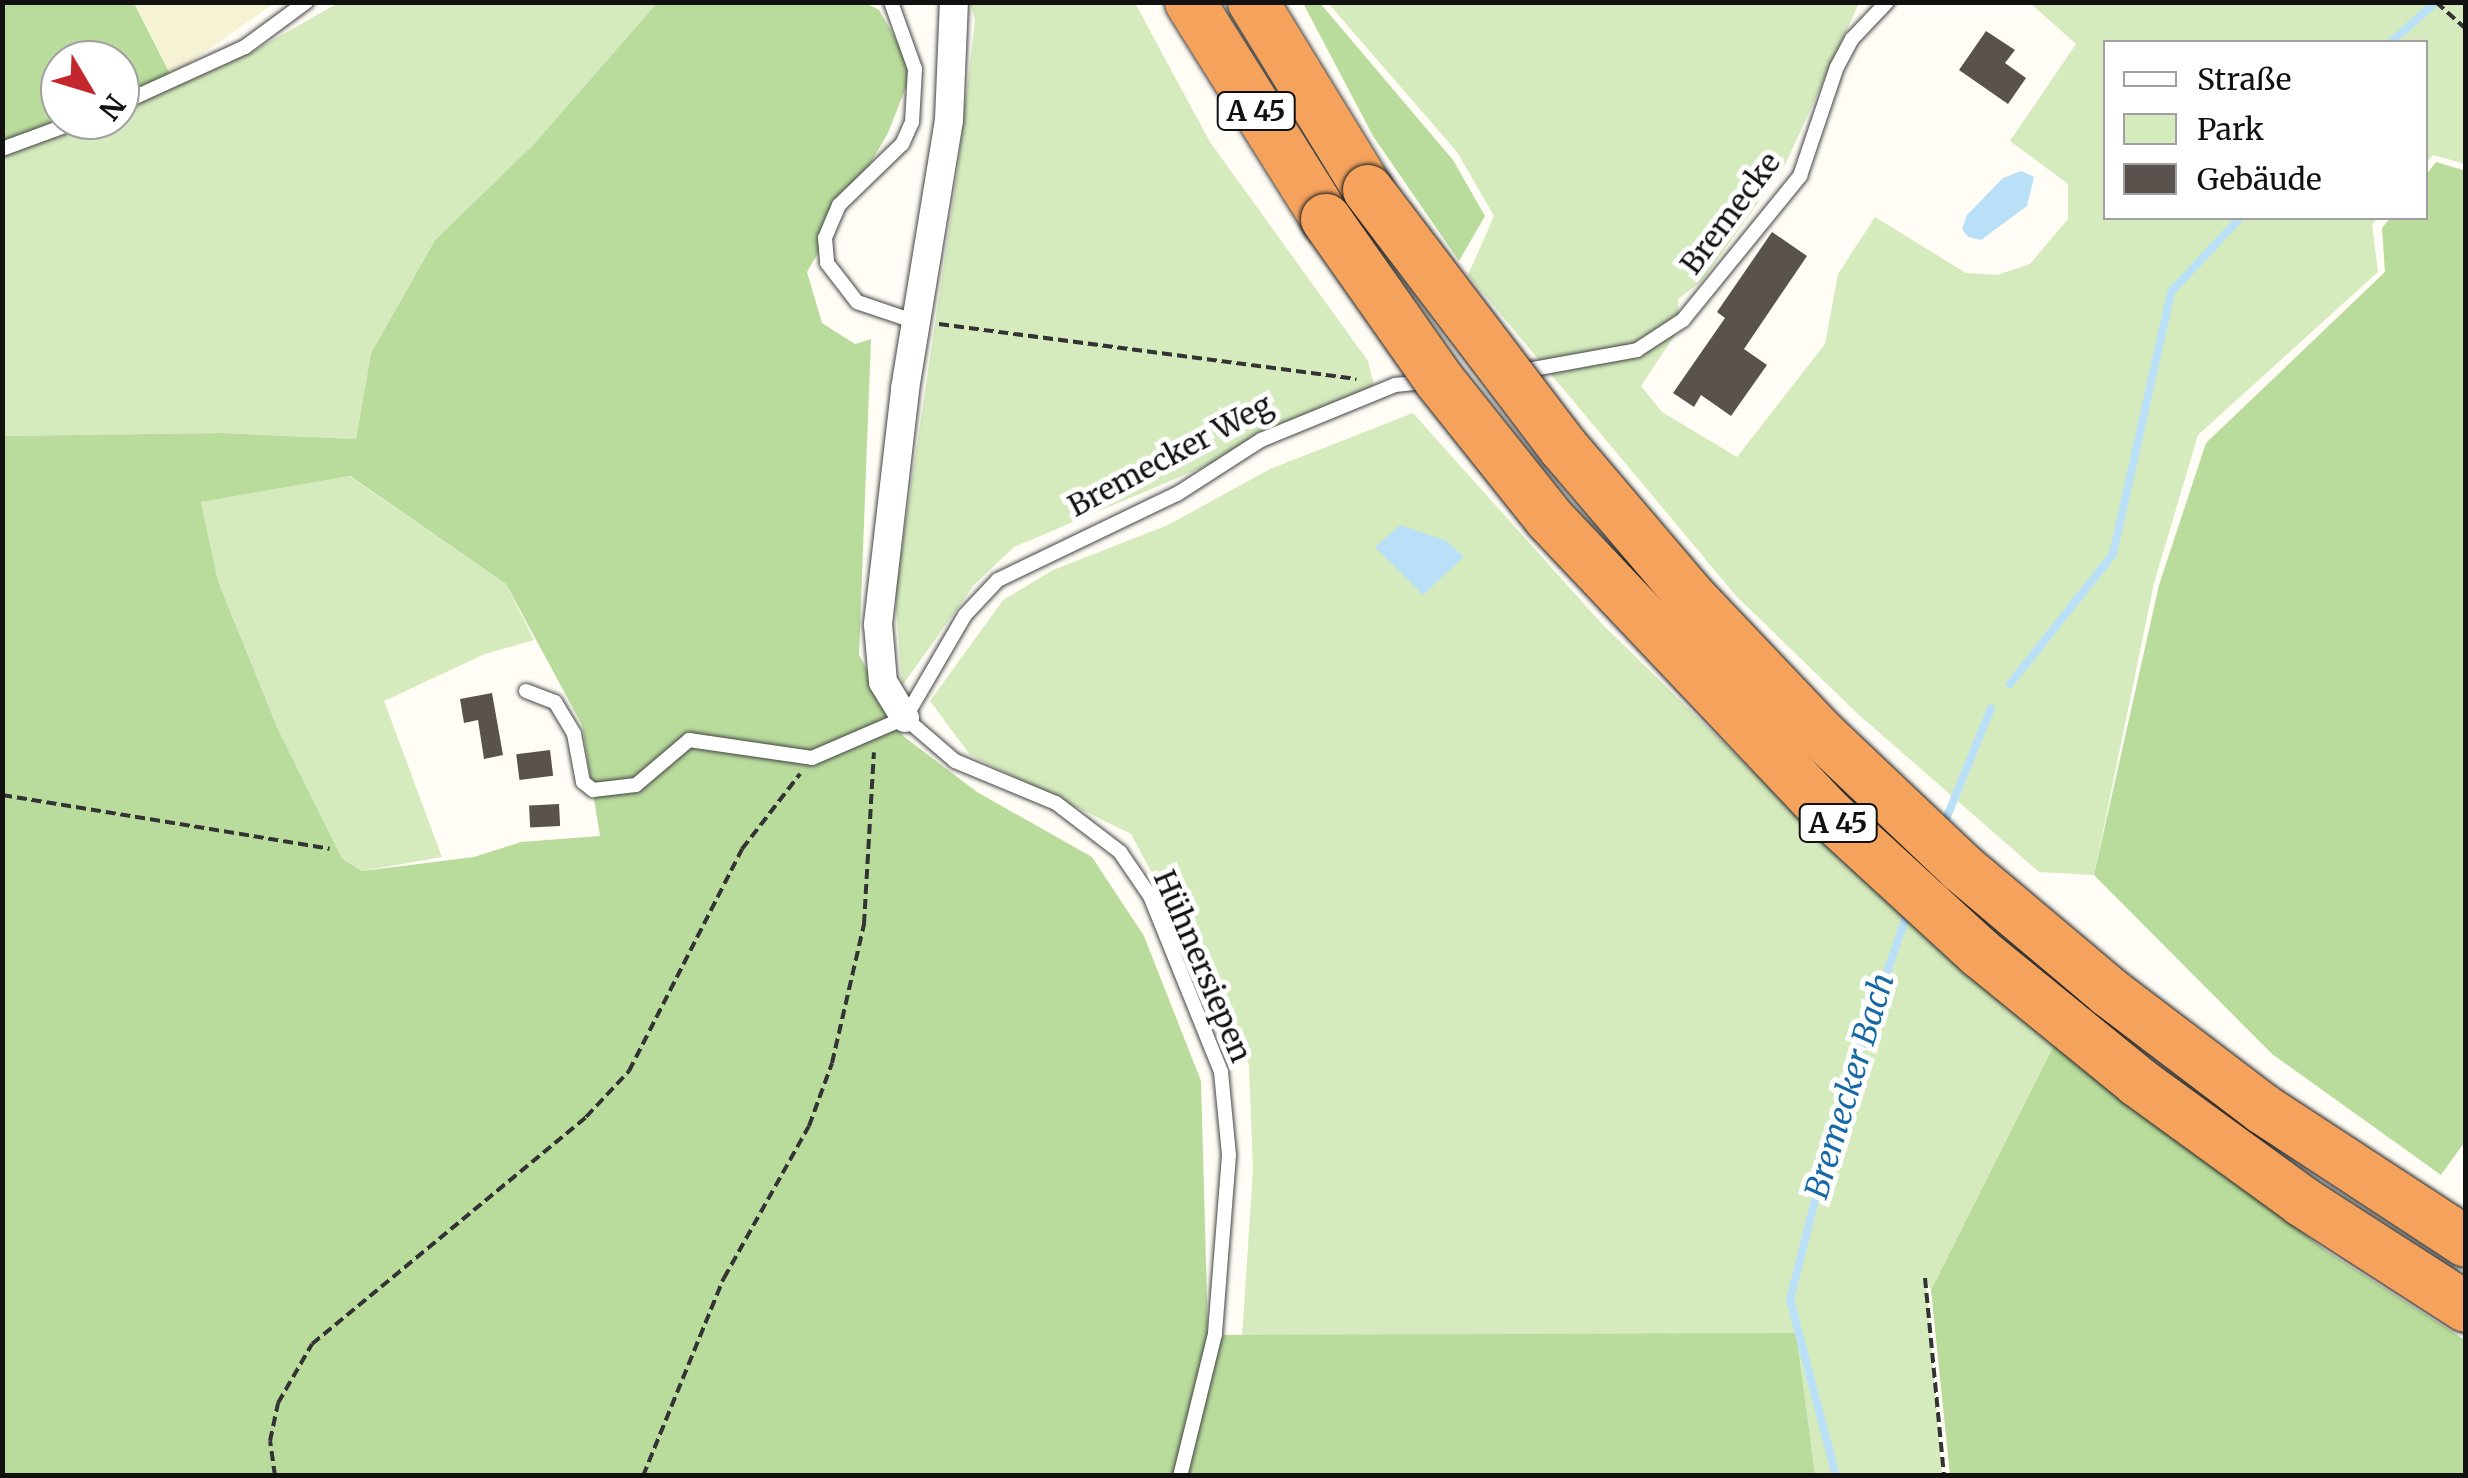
<!DOCTYPE html>
<html>
<head>
<meta charset="utf-8">
<style>
  body { margin:0 }
  #map { position:relative; width:2468px; height:1478px; overflow:hidden; background:#fffdf5; font-family:Merriweather,serif }
  div>[style] { position:absolute }
  [style*='--x'] { left:calc(var(--x)*1px); top:calc(var(--y)*1px); width:calc(var(--w)*1px); rotate:calc(var(--a)*1deg) }
  .farmland>* { inset:0; background:#f6f3d4 }
  .green>* { inset:0; background:#d5ebbd }
  .forest>* { inset:0; background:#b9dc9c }
  .water>* { inset:0; background:#b9e0f7 }
  .stream>* { height:8px; margin:-4px; padding:0 4px; transform-origin:4px; border-radius:4px; background:#b9e0f7 }
  .building>* { inset:0; background:#5a524d; transform-origin:0 0 }
  .path>* { height:4px; margin-top:-2px; transform-origin:0; background:repeating-linear-gradient(90deg,#333 0 10px,transparent 0 15px) }
  .roads { filter:drop-shadow(0 0 2px #444) drop-shadow(0 0 2px #444) }
  .service>* { height:14px; margin:-7px; padding:0 7px; transform-origin:7px; border-radius:7px; background:#fff }
  .minor>* { height:28px; margin:-14px; padding:0 14px; transform-origin:14px; border-radius:14px; background:#fff }
  .motorway>* { height:50px; margin:-25px; padding:0 25px; transform-origin:25px; border-radius:25px; background:#f5a25d }
  .bridges { filter:drop-shadow(0 0 2px #222) drop-shadow(0 0 2px #222) }
  .motorway-bridge>* { height:50px; margin:-25px; padding:0 25px; transform-origin:25px; border-radius:25px; background:#f5a25d }
  span { translate:-50% -50%; white-space:nowrap; text-align:center; line-height:1.15; -webkit-text-stroke:10px #fff; paint-order:stroke }
  .shield-label span { padding:2px 8px; background:#fff; border:2px solid; border-radius:8px; -webkit-text-stroke-width:0 }
  .shield-label { font-size:28px; color:#111; font-weight:700 }
  .street-label { font-size:30px; color:#111 }
  .water-label { font-size:32px; color:#1768a6; font-style:italic }
  .frame { position:absolute; inset:0; border:5px solid #111; pointer-events:none }
  .legend { position:absolute; left:2103px; top:40px; width:325px; height:180px; box-sizing:border-box; background:#fff; border:2px solid #a0a0a0; margin:0; padding:12px 18px; list-style:none; font-size:30px; color:#111 }
  .legend li { display:flex; align-items:center; gap:20px; height:50px }
  .legend b { width:50px; border:2px solid #a0a0a0 }
  .north { position:absolute; left:40px; top:40px; width:100px; height:100px; box-sizing:border-box; background:#fff; border:2px solid #a0a0a0; border-radius:50%; rotate:128deg; font-size:28px; font-weight:700; line-height:40px; text-align:center; color:#111 }
  .north::after { content:''; display:block; margin:auto; width:35px; height:45px; background:#c4262e; clip-path:polygon(50% 0,100% 100%,50% 72%,0 100%) }
</style>
</head>
<body>
<div id="map">
  <div class="farmland">
    <div style="clip-path:polygon(135px 3px,275px 3px,171px 76px)"></div>
  </div>
  <div class="green">
    <div style="clip-path:polygon(338px 3px,657px 3px,534px 144px,435px 240px,371px 353px,356px 439px,222px 433px,3px 436px,2px 156px,96px 120px,120px 120px,120px 111px,250px 53px)"></div>
    <div style="clip-path:polygon(970px 3px,1135px 3px,1210px 142px,1368px 361px,1376px 394px,1014px 547px,974px 585px,902px 686px,895px 594px,957px 175px,975px 20px)"></div>
    <div style="clip-path:polygon(1328px 3px,1859px 3px,1785px 165px,1702px 281px,1678px 299px,1679px 329px,1641px 386px,1662px 412px,1737px 457px,1825px 344px,1838px 274px,1875px 217px,1966px 273px,1997px 275px,2030px 264px,2068px 219px,2068px 184px,2010px 141px,2076px 44px,2030px 3px,2465px 3px,2465px 164px,2433px 155px,2426px 163px,2426px 42px,2106px 42px,2106px 218px,2378px 218px,2372px 224px,2378px 272px,2198px 435px,2154px 583px,2094px 875px,2039px 872px,1859px 715px,1737px 597px,1468px 275px,1494px 216px,1457px 152px)"></div>
    <div style="clip-path:polygon(1413px 413px,1601px 623px,1869px 885px,2056px 1041px,1931px 1290px,1926px 1280px,1942px 1475px,1815px 1475px,1795px 1333px,1242px 1337px,1253px 1170px,1249px 1065px,1197px 957px,1131px 834px,970px 755px,930px 701px,1003px 600px,1053px 570px,1168px 525px,1270px 469px)"></div>
    <div style="clip-path:polygon(349px 476px,506px 584px,534px 640px,485px 654px,384px 701px,442px 857px,362px 871px,342px 860px,277px 727px,218px 581px,201px 502px)"></div>
  </div>
  <div class="forest">
    <div style="clip-path:polygon(evenodd,864px 2px,879px 10px,913px 69px,888px 133px,807px 272px,822px 323px,855px 344px,871px 339px,859px 655px,903px 736px,977px 792px,1092px 857px,1144px 936px,1201px 1081px,1208px 1335px,1796px 1333px,1815px 1475px,3px 1475px,2px 436px,222px 433px,356px 439px,371px 353px,435px 240px,534px 144px,657px 3px,864px 2px,350px 476px,506px 584px,582px 725px,600px 836px,521px 842px,474px 857px,362px 871px,342px 859px,277px 727px,218px 581px,201px 502px,350px 476px)"></div>
    <div style="clip-path:polygon(3px 3px,134px 3px,171px 76px,120px 96px,120px 60px,60px 60px,60px 119px,3px 142px)"></div>
    <div style="clip-path:polygon(1303px 3px,1320px 3px,1453px 160px,1485px 216px,1459px 261px,1373px 136px)"></div>
    <div style="clip-path:polygon(2436px 162px,2466px 171px,2466px 1140px,2441px 1175px,2272px 1054px,2094px 875px,2159px 585px,2206px 443px,2385px 272px,2382px 228px,2390px 218px,2426px 218px,2426px 175px)"></div>
    <div style="clip-path:polygon(2056px 1041px,2325px 1250px,2465px 1340px,2465px 1475px,1950px 1475px,1931px 1290px)"></div>
  </div>
  <div class="water">
    <div style="clip-path:polygon(2021px 171px,2034px 177px,2027px 206px,1981px 240px,1968px 237px,1962px 229px,1967px 215px,2003px 178px)"></div>
    <div style="clip-path:polygon(1400px 525px,1447px 541px,1464px 557px,1423px 595px,1375px 547px)"></div>
  </div>
  <div class="stream">
    <div style="--x:2391;--y:42;--w:60;--a:-41.6"></div>
    <div style="--x:2010;--y:684;--w:166;--a:-51.6"></div>
    <div style="--x:2113;--y:554;--w:268;--a:-77.5"></div>
    <div style="--x:2171;--y:292;--w:101;--a:-47"></div>
    <div style="--x:1944;--y:824;--w:125;--a:-67.9"></div>
    <div style="--x:1836;--y:1476;--w:182;--a:-104.6"></div>
    <div style="--x:1790;--y:1300;--w:166;--a:-76"></div>
    <div style="--x:1830;--y:1139;--w:241;--a:-71.1"></div>
  </div>
  <div class="building">
    <div style="clip-path:polygon(1986px 31px,2015px 50px,2005px 63px,2026px 78px,2008px 104px,1959px 70px)"></div>
    <div style="clip-path:polygon(1772px 232px,1807px 256px,1744px 349px,1767px 365px,1731px 416px,1701px 395px,1694px 407px,1673px 393px,1725px 318px,1717px 312px)"></div>
    <div style="clip-path:polygon(492px 693px,503px 755px,484px 759px,478px 720px,464px 723px,460px 699px)"></div>
    <div style="left:550px;top:750px;width:26px;height:34px;rotate:83deg"></div>
    <div style="left:559px;top:804px;width:22px;height:30px;rotate:87deg"></div>
  </div>
  <div class="path">
    <div style="--x:2436;--y:2;--w:40;--a:42"></div>
    <div style="--x:939;--y:324;--w:421;--a:7.5"></div>
    <div style="--x:2;--y:795;--w:332;--a:9.3"></div>
    <div style="--x:1925;--y:1278;--w:199;--a:84.5"></div>
    <div style="--x:275;--y:1476;--w:35;--a:-98"></div>
    <div style="--x:270;--y:1441;--w:39;--a:-78"></div>
    <div style="--x:278;--y:1403;--w:68;--a:-60"></div>
    <div style="--x:312;--y:1344;--w:356;--a:-39.6"></div>
    <div style="--x:586;--y:1117;--w:63;--a:-46.9"></div>
    <div style="--x:629;--y:1071;--w:249;--a:-63"></div>
    <div style="--x:742;--y:849;--w:95;--a:-52.3"></div>
    <div style="--x:643;--y:1476;--w:214;--a:-67.8"></div>
    <div style="--x:724;--y:1278;--w:174;--a:-60.8"></div>
    <div style="--x:809;--y:1126;--w:67;--a:-69.9"></div>
    <div style="--x:832;--y:1063;--w:143;--a:-77"></div>
    <div style="--x:864;--y:924;--w:172;--a:-86.7"></div>
  </div>
  <div class="roads">
    <div class="service">
      <div style="--x:891;--y:2;--w:71;--a:70.3"></div>
      <div style="--x:915;--y:69;--w:53;--a:93.2"></div>
      <div style="--x:912;--y:122;--w:24;--a:114"></div>
      <div style="--x:902;--y:144;--w:88;--a:135.9"></div>
      <div style="--x:839;--y:205;--w:36;--a:113"></div>
      <div style="--x:825;--y:238;--w:25;--a:85"></div>
      <div style="--x:827;--y:263;--w:49;--a:52.4"></div>
      <div style="--x:857;--y:302;--w:62;--a:18.7"></div>
      <div style="--x:120;--y:104;--w:137;--a:-24.5"></div>
      <div style="--x:245;--y:47;--w:76;--a:-36.4"></div>
      <div style="--x:2;--y:149;--w:84;--a:-20.2"></div>
      <div style="--x:1522;--y:371;--w:117;--a:-10.3"></div>
      <div style="--x:1637;--y:350;--w:55;--a:-33.1"></div>
      <div style="--x:1683;--y:320;--w:186;--a:-50.9"></div>
      <div style="--x:1800;--y:176;--w:115;--a:-71.3"></div>
      <div style="--x:1837;--y:67;--w:32;--a:-62"></div>
      <div style="--x:1852;--y:39;--w:51;--a:-46.6"></div>
      <div style="--x:526;--y:691;--w:31;--a:21"></div>
      <div style="--x:555;--y:702;--w:37;--a:59"></div>
      <div style="--x:574;--y:734;--w:49;--a:79.4"></div>
      <div style="--x:583;--y:782;--w:13;--a:39"></div>
      <div style="--x:593;--y:790;--w:43;--a:-6.6"></div>
      <div style="--x:636;--y:785;--w:70;--a:-40.3"></div>
      <div style="--x:689;--y:740;--w:124;--a:8.3"></div>
      <div style="--x:812;--y:758;--w:101;--a:-23.3"></div>
      <div style="--x:905;--y:718;--w:119;--a:-59.8"></div>
      <div style="--x:965;--y:615;--w:48;--a:-46.7"></div>
      <div style="--x:998;--y:580;--w:199;--a:-25.7"></div>
      <div style="--x:1177;--y:494;--w:100;--a:-32.7"></div>
      <div style="--x:1261;--y:440;--w:145;--a:-22.3"></div>
      <div style="--x:1395;--y:385;--w:31;--a:-6"></div>
      <div style="--x:905;--y:718;--w:66;--a:40.7"></div>
      <div style="--x:955;--y:761;--w:109;--a:22.6"></div>
      <div style="--x:1056;--y:803;--w:81;--a:37.4"></div>
      <div style="--x:1120;--y:852;--w:53;--a:55.7"></div>
      <div style="--x:1150;--y:896;--w:190;--a:68"></div>
      <div style="--x:1221;--y:1072;--w:83;--a:84.5"></div>
      <div style="--x:1229;--y:1155;--w:180;--a:94.5"></div>
      <div style="--x:1215;--y:1334;--w:146;--a:103.8"></div>
    </div>
    <div class="minor">
      <div style="--x:905;--y:718;--w:42;--a:-121.4"></div>
      <div style="--x:883;--y:682;--w:58;--a:-94.9"></div>
      <div style="--x:878;--y:624;--w:237;--a:-83.4"></div>
      <div style="--x:905;--y:389;--w:273;--a:-80.7"></div>
      <div style="--x:949;--y:120;--w:118;--a:-87.6"></div>
    </div>
    <div class="motorway">
      <div style="--x:1190;--y:2;--w:256;--a:57.9"></div>
      <div style="--x:1253;--y:2;--w:220;--a:58.5"></div>
    </div>
  </div>
  <div class="bridges">
    <div class="motorway-bridge">
      <div style="--x:1368;--y:190;--w:324;--a:52.8"></div>
      <div style="--x:1564;--y:448;--w:193;--a:49.6"></div>
      <div style="--x:1689;--y:595;--w:193;--a:46.5"></div>
      <div style="--x:1822;--y:735;--w:193;--a:43.5"></div>
      <div style="--x:1962;--y:868;--w:192;--a:40.1"></div>
      <div style="--x:2109;--y:992;--w:193;--a:37.2"></div>
      <div style="--x:2263;--y:1109;--w:243;--a:33.2"></div>
      <div style="--x:1326;--y:219;--w:197;--a:54.9"></div>
      <div style="--x:1439;--y:380;--w:176;--a:51.4"></div>
      <div style="--x:1549;--y:518;--w:409;--a:46.6"></div>
      <div style="--x:1830;--y:815;--w:204;--a:42.6"></div>
      <div style="--x:1980;--y:953;--w:204;--a:39.2"></div>
      <div style="--x:2138;--y:1082;--w:204;--a:36"></div>
      <div style="--x:2303;--y:1202;--w:194;--a:32.8"></div>
    </div>
  </div>
  <div class="shield-label">
    <span style="left:1256px;top:111px">A 45</span>
    <span style="left:1838px;top:823px">A 45</span>
  </div>
  <div class="street-label">
    <span style="left:1730px;top:213px;rotate:-53deg">Bremecke</span>
    <span style="left:1170px;top:455px;rotate:-28deg">Bremecker Weg</span>
    <span style="left:1203px;top:966px;rotate:67deg">Hühnersiepen</span>
  </div>
  <div class="water-label">
    <span style="left:1850px;top:1086px;rotate:-73deg">Bremecker Bach</span>
  </div>
  <div class="frame"></div>
  <ul class="legend">
  <li><b style="height:12px;background:#fff"></b>Straße</li>
  <li><b style="height:28px;background:#d5ebbd"></b>Park</li>
  <li><b style="height:28px;background:#5a524d"></b>Gebäude</li>
  </ul>
  <div class="north">N</div>
</div>
</body>
</html>
